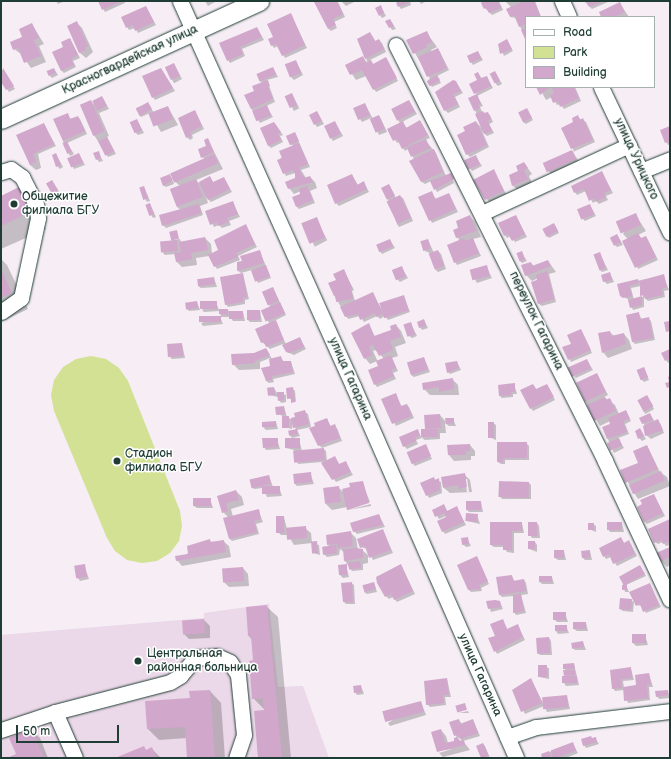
<!DOCTYPE html>
<html>
<head>
<meta charset="utf-8">
<style>
  body { margin:0 }
  #map { position:relative; width:671px; height:759px; overflow:hidden; background:#f6edf5; font-family:"Balsamiq Sans",sans-serif }
  div>[style] { position:absolute }
  .built>* { inset:0; background:#ebd8e9 }
  .green>* { inset:0; background:#d3e194 }
  .shadow>* { inset:0; background:#0003; transform-origin:0 0 }
  .building>* { inset:0; background:#d2a7cc; transform-origin:0 0 }
  .roads { filter:drop-shadow(0 0 1px #1f3d34) drop-shadow(0 0 1px #1f3d34) }
  .minor>* { height:15px; margin:-7.5px; padding:0 7.5px; transform-origin:7.5px; border-radius:7.5px; background:#fff }
  .major>* { height:19px; margin:-9.5px; padding:0 9.5px; transform-origin:9.5px; border-radius:9.5px; background:#fff }
  .dots>* { width:11px; height:11px; translate:-50% -50%; box-sizing:border-box; border:2px solid #fff; border-radius:50% }
  span { translate:-50% -50%; white-space:nowrap; text-align:center; line-height:1.15; -webkit-text-stroke:3px #fff; paint-order:stroke }
  .street-label { font-size:12px; color:#1f3d34 }
  .poi-label { font-size:12px; color:#1f3d34 }
  .left { translate:0 -50%; text-align:left }
  .frame { position:absolute; inset:0; border:2px solid #1f3d34; pointer-events:none }
  .legend { position:absolute; left:525px; top:16px; width:130px; height:72px; box-sizing:border-box; background:#fff; border:1px solid #a5b1ae; margin:0; padding:5px 7px; list-style:none; font-size:12px; color:#1f3d34 }
  .legend li { display:flex; align-items:center; gap:8px; height:20px }
  .legend b { width:20px; border:1px solid #a5b1ae }
  .scale { position:absolute; left:16px; top:725px; width:103px; height:18px; box-sizing:border-box; border:2px solid #1f3d34; border-top:0; padding-left:5px; font-size:12px; line-height:14px; white-space:nowrap; color:#1f3d34; -webkit-text-stroke:3px #fff; paint-order:stroke }
</style>
</head>
<body>
<div id="map">
  <div class="built">
    <i style="clip-path:polygon(269px 604px,278px 687px,303px 686px,329px 758px,1px 758px,1px 635px,204px 618px,204px 613px)"></i>
  </div>
  <div class="green">
    <i style="clip-path:polygon(91px 356px,106px 359px,119px 368px,128px 381px,180px 511px,182px 526px,179px 541px,170px 553px,157px 561px,142px 563px,127px 560px,115px 551px,107px 538px,54px 411px,51px 395px,54px 380px,63px 367px,76px 359px)"></i>
  </div>
  <div class="shadow">
    <i style="clip-path:polygon(56px 1px,65px 1px,58px 4px)"></i>
    <i style="clip-path:polygon(99px 1px,125px 1px,125px 3px,105px 12px)"></i>
    <i style="clip-path:polygon(205px 1px,214px 1px,215px 2px,208px 6px)"></i>
    <i style="clip-path:polygon(320px 1px,337px 1px,339px 4px,345px 17px,334px 22px,337px 28px,331px 31px,328px 28px)"></i>
    <i style="clip-path:polygon(341px 1px,356px 1px,346px 6px)"></i>
    <i style="clip-path:polygon(402px 1px,410px 1px,411px 5px,401px 9px,397px 3px)"></i>
    <i style="clip-path:polygon(419px 1px,427px 1px,421px 4px)"></i>
    <i style="clip-path:polygon(483px 1px,499px 1px,503px 10px,492px 15px,485px 8px)"></i>
    <i style="clip-path:polygon(505px 1px,535px 1px,541px 17px,526px 17px,526px 39px,516px 18px,510px 17px,511px 7px)"></i>
    <i style="clip-path:polygon(584px 1px,608px 1px,608px 2px,592px 9px)"></i>
    <i style="clip-path:polygon(620px 4px,629px 17px,603px 17px)"></i>
    <i style="clip-path:polygon(146px 7px,156px 25px,138px 33px,135px 28px,129px 30px,122px 18px)"></i>
    <i style="clip-path:polygon(381px 7px,386px 16px,382px 18px,380px 15px)"></i>
    <i style="clip-path:polygon(291px 15px,307px 48px,285px 58px,278px 46px,274px 48px,272px 45px,274px 37px)"></i>
    <i style="clip-path:polygon(390px 20px,396px 29px,392px 30px,387px 21px)"></i>
    <i style="clip-path:polygon(76px 22px,82px 28px,93px 52px,86px 58px,80px 53px,68px 26px)"></i>
    <i style="clip-path:polygon(32px 24px,44px 44px,39px 46px,46px 62px,31px 68px,21px 54px,14px 49px)"></i>
    <i style="clip-path:polygon(257px 28px,264px 40px,242px 49px,245px 56px,230px 63px,228px 60px)"></i>
    <i style="clip-path:polygon(426px 32px,437px 47px,431px 50px,432px 52px,438px 49px,440px 52px,449px 70px,437px 76px,441px 83px,432px 87px,428px 80px,430px 79px,408px 41px)"></i>
    <i style="clip-path:polygon(370px 33px,376px 42px,379px 40px,382px 43px,386px 52px,370px 60px,374px 65px,386px 59px,398px 81px,376px 92px,366px 76px,356px 80px,346px 65px,362px 57px,368px 63px,358px 39px)"></i>
    <i style="clip-path:polygon(70px 39px,80px 58px,73px 61px,76px 67px,64px 73px,61px 70px,64px 47px)"></i>
    <i style="clip-path:polygon(507px 41px,513px 51px,504px 56px,499px 45px)"></i>
    <i style="clip-path:polygon(478px 52px,483px 60px,473px 65px,471px 62px)"></i>
    <i style="clip-path:polygon(296px 61px,303px 75px,294px 80px,291px 77px)"></i>
    <i style="left:174px;top:64px;width:17px;height:9px;rotate:62deg"></i>
    <i style="clip-path:polygon(273px 68px,278px 77px,267px 80px,275px 102px,266px 106px,273px 117px,260px 123px,251px 108px,256px 91px,262px 83px,259px 80px)"></i>
    <i style="clip-path:polygon(2px 69px,15px 89px,9px 92px,1px 80px)"></i>
    <i style="clip-path:polygon(54px 69px,58px 75px,52px 78px,49px 75px)"></i>
    <i style="clip-path:polygon(161px 69px,175px 91px,155px 100px,153px 97px)"></i>
    <i style="clip-path:polygon(495px 72px,502px 84px,498px 86px,496px 84px)"></i>
    <i style="clip-path:polygon(478px 73px,482px 79px,487px 77px,493px 88px,477px 96px,483px 106px,480px 107px,482px 112px,490px 115px,493px 122px,489px 124px,494px 133px,487px 136px,482px 131px,489px 147px,470px 157px,467px 154px,466px 131px,476px 122px,482px 128px,475px 110px)"></i>
    <i style="clip-path:polygon(456px 82px,463px 93px,455px 97px,460px 107px,448px 113px,445px 110px)"></i>
    <i style="clip-path:polygon(539px 87px,575px 87px,581px 101px,564px 109px,560px 104px,557px 105px,552px 97px,546px 100px)"></i>
    <i style="left:292px;top:94px;width:16px;height:6px;rotate:63deg"></i>
    <i style="clip-path:polygon(102px 97px,109px 109px,99px 113px,109px 136px,107px 137px,116px 154px,108px 157px,94px 135px,91px 102px,96px 106px)"></i>
    <i style="clip-path:polygon(409px 101px,417px 114px,402px 122px,407px 128px,420px 122px,422px 124px,430px 138px,425px 140px,436px 153px,446px 176px,451px 175px,454px 183px,437px 192px,431px 181px,425px 184px,422px 182px,410px 161px,414px 159px,408px 149px,405px 151px,399px 142px,397px 143px,388px 129px,400px 123px,398px 120px)"></i>
    <i style="clip-path:polygon(148px 103px,154px 113px,168px 107px,178px 125px,161px 132px,150px 113px,141px 117px,139px 115px,136px 108px)"></i>
    <i style="clip-path:polygon(365px 104px,373px 119px,379px 116px,381px 119px,387px 132px,379px 135px,371px 118px,362px 122px,360px 119px)"></i>
    <i style="clip-path:polygon(527px 110px,533px 120px,526px 124px,523px 122px)"></i>
    <i style="clip-path:polygon(195px 111px,204px 129px,192px 135px,193px 138px,190px 140px,187px 137px)"></i>
    <i style="clip-path:polygon(317px 112px,324px 124px,317px 127px,315px 124px)"></i>
    <i style="clip-path:polygon(67px 114px,71px 119px,78px 117px,80px 119px,87px 134px,67px 143px,74px 154px,70px 156px,63px 141px)"></i>
    <i style="clip-path:polygon(577px 117px,586px 122px,595px 142px,573px 152px,581px 165px,553px 177px,544px 164px,574px 151px,563px 128px,575px 123px)"></i>
    <i style="clip-path:polygon(137px 120px,144px 133px,138px 135px,136px 133px)"></i>
    <i style="clip-path:polygon(335px 122px,343px 136px,333px 141px,331px 138px)"></i>
    <i style="clip-path:polygon(44px 124px,56px 146px,38px 154px,41px 168px,36px 170px,30px 165px,18px 136px)"></i>
    <i style="clip-path:polygon(276px 126px,283px 135px,280px 136px,283px 142px,271px 148px,268px 145px)"></i>
    <i style="clip-path:polygon(670px 127px,670px 144px,668px 145px,666px 142px)"></i>
    <i style="clip-path:polygon(295px 133px,310px 167px,301px 170px,306px 178px,310px 177px,315px 182px,317px 188px,310px 191px,315px 203px,299px 209px,297px 207px,301px 191px,294px 194px,289px 188px,296px 179px,295px 173px,286px 176px,278px 161px,293px 146px,291px 144px)"></i>
    <i style="clip-path:polygon(208px 140px,223px 169px,196px 180px,199px 183px,210px 178px,214px 183px,224px 178px,232px 192px,211px 202px,206px 197px,208px 203px,200px 206px,203px 215px,166px 228px,163px 225px,181px 210px,177px 207px,180px 186px,172px 179px,174px 184px,166px 187px,163px 185px,169px 175px,175px 181px,205px 159px,202px 157px)"></i>
    <i style="clip-path:polygon(98px 152px,103px 161px,99px 162px,94px 154px)"></i>
    <i style="clip-path:polygon(56px 154px,63px 167px,60px 169px,57px 166px)"></i>
    <i style="clip-path:polygon(79px 154px,85px 165px,74px 169px,68px 159px)"></i>
    <i style="clip-path:polygon(476px 157px,482px 166px,472px 171px,470px 168px)"></i>
    <i style="clip-path:polygon(524px 163px,532px 174px,529px 176px,533px 185px,519px 191px,513px 186px,510px 175px,519px 171px)"></i>
    <i style="clip-path:polygon(494px 171px,506px 194px,489px 202px,474px 180px)"></i>
    <i style="clip-path:polygon(602px 173px,613px 193px,606px 196px,608px 200px,599px 204px,596px 201px,593px 203px,586px 191px,577px 195px,575px 192px)"></i>
    <i style="clip-path:polygon(352px 175px,358px 185px,364px 183px,369px 192px,339px 206px,336px 203px)"></i>
    <i style="clip-path:polygon(52px 181px,60px 193px,55px 196px,53px 193px)"></i>
    <i style="clip-path:polygon(389px 185px,396px 198px,400px 196px,403px 198px,413px 221px,399px 227px,397px 224px,388px 199px)"></i>
    <i style="clip-path:polygon(144px 187px,150px 201px,147px 202px,140px 189px)"></i>
    <i style="clip-path:polygon(19px 189px,35px 205px,46px 229px,1px 249px,1px 197px)"></i>
    <i style="clip-path:polygon(431px 192px,436px 199px,449px 194px,458px 212px,432px 223px,419px 197px)"></i>
    <i style="clip-path:polygon(232px 202px,240px 217px,229px 221px,231px 225px,222px 228px,219px 225px,214px 227px,206px 212px)"></i>
    <i style="clip-path:polygon(150px 204px,156px 217px,153px 218px,146px 205px)"></i>
    <i style="clip-path:polygon(590px 205px,596px 216px,585px 221px,582px 218px)"></i>
    <i style="clip-path:polygon(635px 214px,646px 231px,638px 235px,642px 239px,646px 237px,648px 240px,658px 260px,638px 269px,628px 239px,623px 234px)"></i>
    <i style="clip-path:polygon(470px 216px,475px 222px,481px 237px,473px 239px,481px 256px,457px 265px,455px 262px,460px 241px,457px 237px,460px 228px)"></i>
    <i style="clip-path:polygon(516px 216px,527px 237px,515px 242px,511px 236px,507px 238px,505px 235px)"></i>
    <i style="left:316px;top:219px;width:24px;height:14px;rotate:62deg"></i>
    <i style="clip-path:polygon(554px 224px,559px 233px,549px 238px,547px 235px)"></i>
    <i style="clip-path:polygon(246px 226px,257px 247px,238px 256px,240px 260px,217px 269px,209px 256px,196px 258px,197px 265px,182px 267px,177px 262px,175px 254px,165px 255px,163px 253px,172px 240px,180px 239px,181px 242px,205px 238px,211px 244px,212px 254px,220px 250px)"></i>
    <i style="clip-path:polygon(617px 235px,623px 245px,617px 247px,615px 245px)"></i>
    <i style="clip-path:polygon(390px 240px,395px 248px,382px 254px,380px 251px)"></i>
    <i style="clip-path:polygon(428px 240px,434px 253px,438px 251px,441px 254px,446px 269px,438px 272px,435px 269px,430px 253px,425px 251px,422px 243px)"></i>
    <i style="clip-path:polygon(260px 252px,271px 278px,258px 283px,252px 270px,241px 273px,238px 271px,243px 261px)"></i>
    <i style="clip-path:polygon(521px 252px,527px 261px,522px 263px,520px 261px)"></i>
    <i style="clip-path:polygon(599px 253px,608px 270px,602px 272px,600px 270px)"></i>
    <i style="clip-path:polygon(1px 259px,7px 265px,28px 309px,1px 322px)"></i>
    <i style="clip-path:polygon(548px 261px,556px 272px,549px 274px,556px 302px,542px 306px,539px 304px,538px 278px,532px 281px,526px 275px,531px 263px,534px 266px)"></i>
    <i style="clip-path:polygon(486px 266px,492px 278px,477px 283px,471px 272px)"></i>
    <i style="clip-path:polygon(401px 267px,408px 278px,400px 282px,397px 279px)"></i>
    <i style="clip-path:polygon(344px 271px,354px 290px,352px 291px,355px 301px,373px 294px,381px 308px,403px 296px,410px 312px,388px 320px,385px 316px,380px 319px,377px 316px,364px 322px,360px 316px,348px 319px,334px 295px,337px 281px)"></i>
    <i style="clip-path:polygon(610px 273px,614px 282px,607px 284px,604px 281px)"></i>
    <i style="clip-path:polygon(243px 274px,249px 299px,245px 300px,245px 304px,228px 307px,226px 304px)"></i>
    <i style="clip-path:polygon(evenodd,663px 275px,669px 290px,664px 291px,665px 297px,648px 301px,644px 297px,644px 307px,633px 310px,629px 300px,621px 295px,619px 285px,663px 275px,641px 286px,643px 297px,634px 300px,631px 288px,641px 286px)"></i>
    <i style="clip-path:polygon(214px 278px,217px 287px,201px 288px,198px 286px)"></i>
    <i style="clip-path:polygon(273px 288px,286px 315px,274px 321px,286px 344px,300px 338px,306px 349px,294px 355px,287px 352px,283px 344px,270px 349px,262px 342px,270px 324px,267px 320px)"></i>
    <i style="clip-path:polygon(197px 302px,200px 310px,189px 311px,187px 309px)"></i>
    <i style="clip-path:polygon(216px 302px,219px 310px,243px 312px,245px 321px,233px 321px,230px 317px,221px 317px,220px 311px,204px 312px,202px 310px)"></i>
    <i style="clip-path:polygon(260px 311px,262px 322px,250px 322px,248px 320px)"></i>
    <i style="clip-path:polygon(639px 314px,642px 320px,648px 318px,651px 321px,655px 340px,635px 344px,632px 341px)"></i>
    <i style="clip-path:polygon(220px 317px,223px 324px,203px 326px,201px 323px)"></i>
    <i style="clip-path:polygon(424px 320px,428px 328px,422px 330px,420px 327px)"></i>
    <i style="clip-path:polygon(evenodd,369px 324px,375px 337px,392px 330px,396px 325px,401px 331px,406px 343px,395px 347px,398px 356px,392px 358px,398px 371px,393px 373px,396px 379px,377px 387px,375px 384px,379px 366px,377px 361px,370px 364px,365px 358px,369px 324px,377px 350px,384px 359px,378px 362px,373px 351px,377px 350px)"></i>
    <i style="clip-path:polygon(411px 324px,417px 336px,412px 338px,409px 336px)"></i>
    <i style="clip-path:polygon(581px 330px,592px 353px,571px 362px,564px 348px,572px 344px)"></i>
    <i style="clip-path:polygon(610px 332px,614px 336px,624px 334px,629px 340px,632px 349px,608px 358px,603px 352px)"></i>
    <i style="clip-path:polygon(182px 344px,185px 358px,172px 359px,169px 356px)"></i>
    <i style="clip-path:polygon(266px 349px,272px 359px,281px 357px,284px 362px,291px 362px,295px 374px,273px 379px,274px 382px,269px 383px,266px 381px,272px 367px,270px 358px,260px 362px,260px 369px,239px 370px,233px 364px)"></i>
    <i style="clip-path:polygon(670px 350px,670px 362px,668px 363px,666px 360px)"></i>
    <i style="clip-path:polygon(424px 358px,430px 372px,414px 377px,411px 375px)"></i>
    <i style="clip-path:polygon(587px 360px,593px 370px,576px 378px,574px 376px)"></i>
    <i style="clip-path:polygon(457px 362px,461px 370px,450px 374px,448px 372px)"></i>
    <i style="clip-path:polygon(644px 368px,649px 380px,644px 382px,641px 379px)"></i>
    <i style="clip-path:polygon(597px 374px,608px 395px,604px 397px,615px 405px,619px 414px,626px 411px,631px 421px,625px 424px,629px 434px,618px 438px,624px 448px,614px 453px,603px 428px,611px 424px,610px 421px,600px 426px,586px 402px)"></i>
    <i style="clip-path:polygon(452px 379px,458px 385px,459px 395px,430px 395px,424px 389px)"></i>
    <i style="clip-path:polygon(514px 384px,517px 394px,513px 394px,513px 397px,502px 398px,500px 396px)"></i>
    <i style="clip-path:polygon(533px 385px,537px 390px,547px 385px,555px 400px,533px 411px,531px 408px)"></i>
    <i style="clip-path:polygon(274px 388px,277px 393px,286px 395px,286px 402px,281px 403px,278px 397px,269px 395px)"></i>
    <i style="clip-path:polygon(293px 389px,295px 391px,296px 402px,288px 398px)"></i>
    <i style="clip-path:polygon(395px 394px,402px 407px,407px 405px,409px 407px,414px 418px,396px 426px,382px 399px)"></i>
    <i style="left:647px;top:396px;width:15px;height:10px;rotate:62deg"></i>
    <i style="clip-path:polygon(284px 407px,287px 417px,291px 419px,305px 412px,308px 414px,311px 427px,297px 430px,300px 436px,292px 438px,290px 435px,296px 430px,293px 421px,292px 429px,284px 427px,283px 416px,277px 414px)"></i>
    <i style="clip-path:polygon(650px 414px,655px 422px,660px 423px,664px 433px,651px 439px,646px 435px,645px 426px,640px 418px)"></i>
    <i style="clip-path:polygon(440px 415px,446px 422px,453px 419px,456px 426px,449px 426px,445px 423px,446px 433px,440px 433px,440px 439px,425px 440px,422px 438px,428px 431px,426px 428px)"></i>
    <i style="clip-path:polygon(327px 419px,331px 427px,337px 428px,342px 441px,322px 448px,326px 451px,327px 461px,335px 458px,340px 465px,345px 462px,353px 475px,336px 482px,322px 462px,298px 464px,294px 450px,286px 448px,299px 439px,302px 451px,323px 449px,319px 445px,316px 427px)"></i>
    <i style="clip-path:polygon(276px 422px,278px 429px,266px 430px,263px 427px,263px 423px)"></i>
    <i style="clip-path:polygon(493px 423px,496px 425px,496px 440px,489px 437px)"></i>
    <i style="clip-path:polygon(640px 429px,646px 439px,642px 441px,639px 438px)"></i>
    <i style="clip-path:polygon(417px 431px,422px 438px,416px 440px,418px 444px,407px 449px,404px 446px)"></i>
    <i style="clip-path:polygon(277px 439px,280px 449px,266px 450px,264px 447px)"></i>
    <i style="clip-path:polygon(498px 443px,526px 443px,529px 446px,529px 460px,505px 460px,505px 464px,501px 464px,498px 462px)"></i>
    <i style="clip-path:polygon(470px 445px,475px 451px,475px 456px,471px 456px,471px 460px,454px 461px,449px 455px)"></i>
    <i style="clip-path:polygon(425px 446px,432px 459px,415px 466px,413px 464px)"></i>
    <i style="clip-path:polygon(647px 446px,660px 472px,667px 477px,670px 486px,638px 499px,621px 471px,639px 463px)"></i>
    <i style="clip-path:polygon(310px 473px,314px 484px,297px 486px,294px 483px)"></i>
    <i style="clip-path:polygon(evenodd,464px 474px,470px 480px,472px 492px,450px 493px,444px 488px,464px 474px,465px 479px,467px 479px,469px 492px,467px 492px,465px 479px)"></i>
    <i style="clip-path:polygon(269px 476px,273px 487px,279px 487px,282px 496px,267px 497px,263px 488px,254px 489px,251px 486px)"></i>
    <i style="clip-path:polygon(434px 479px,441px 482px,442px 493px,429px 498px,421px 484px)"></i>
    <i style="clip-path:polygon(362px 482px,370px 502px,348px 510px,347px 507px,332px 510px,326px 504px,338px 487px,344px 493px)"></i>
    <i style="clip-path:polygon(529px 483px,531px 485px,531px 499px,502px 499px,500px 496px)"></i>
    <i style="clip-path:polygon(236px 491px,242px 497px,244px 505px,231px 509px,233px 517px,258px 510px,263px 522px,256px 524px,259px 534px,232px 541px,230px 539px,229px 518px,223px 512px,219px 496px)"></i>
    <i style="clip-path:polygon(654px 495px,665px 516px,647px 524px,644px 521px)"></i>
    <i style="clip-path:polygon(210px 499px,213px 508px,197px 508px,194px 506px)"></i>
    <i style="clip-path:polygon(481px 502px,483px 512px,469px 512px,467px 510px)"></i>
    <i style="clip-path:polygon(371px 504px,371px 506px,348px 510px)"></i>
    <i style="clip-path:polygon(444px 506px,448px 512px,457px 508px,466px 525px,445px 534px,443px 531px,446px 516px,439px 519px,433px 510px)"></i>
    <i style="clip-path:polygon(379px 515px,385px 527px,357px 534px,354px 531px)"></i>
    <i style="clip-path:polygon(477px 515px,480px 524px,467px 521px)"></i>
    <i style="clip-path:polygon(284px 517px,287px 529px,305px 528px,311px 533px,312px 543px,319px 545px,320px 555px,313px 553px,312px 543px,294px 545px,288px 535px,281px 535px,279px 533px)"></i>
    <i style="clip-path:polygon(670px 520px,670px 545px,666px 546px,663px 542px,658px 544px,655px 542px)"></i>
    <i style="clip-path:polygon(522px 523px,524px 533px,514px 533px,514px 553px,507px 552px,504px 547px,494px 547px,491px 545px)"></i>
    <i style="clip-path:polygon(537px 523px,539px 526px,540px 538px,532px 538px,530px 535px)"></i>
    <i style="clip-path:polygon(622px 523px,624px 532px,610px 532px,608px 529px)"></i>
    <i style="clip-path:polygon(593px 524px,596px 526px,596px 532px,589px 529px)"></i>
    <i style="clip-path:polygon(383px 530px,393px 553px,373px 560px,367px 549px,361px 547px)"></i>
    <i style="clip-path:polygon(350px 532px,356px 538px,358px 550px,362px 550px,368px 555px,368px 563px,363px 564px,363px 570px,352px 571px,345px 561px,345px 553px,340px 549px,339px 555px,327px 557px,324px 554px,330px 547px,328px 545px)"></i>
    <i style="clip-path:polygon(467px 538px,471px 546px,466px 547px,463px 544px)"></i>
    <i style="clip-path:polygon(621px 539px,624px 543px,628px 542px,631px 544px,637px 556px,617px 566px,611px 557px,606px 559px,604px 556px)"></i>
    <i style="clip-path:polygon(210px 540px,212px 543px,223px 541px,229px 546px,231px 557px,182px 566px,177px 560px)"></i>
    <i style="clip-path:polygon(535px 542px,537px 545px,537px 552px,529px 549px)"></i>
    <i style="clip-path:polygon(670px 548px,670px 565px,667px 567px,661px 561px)"></i>
    <i style="clip-path:polygon(564px 551px,566px 560px,558px 560px,555px 558px)"></i>
    <i style="clip-path:polygon(590px 551px,592px 560px,585px 560px,583px 558px)"></i>
    <i style="clip-path:polygon(476px 558px,489px 584px,481px 588px,482px 591px,471px 592px,469px 590px)"></i>
    <i style="clip-path:polygon(84px 565px,89px 579px,80px 581px,78px 578px)"></i>
    <i style="clip-path:polygon(346px 565px,349px 577px,343px 578px,340px 575px)"></i>
    <i style="clip-path:polygon(401px 565px,415px 594px,397px 602px,393px 597px,389px 599px,386px 596px)"></i>
    <i style="clip-path:polygon(640px 566px,646px 576px,626px 585px,629px 592px,625px 592px,623px 583px)"></i>
    <i style="clip-path:polygon(243px 568px,248px 574px,249px 586px,229px 587px,223px 581px)"></i>
    <i style="clip-path:polygon(512px 576px,515px 582px,524px 580px,526px 583px,528px 594px,521px 595px,526px 613px,516px 615px,514px 612px,514px 596px,502px 597px,500px 595px)"></i>
    <i style="clip-path:polygon(552px 577px,554px 584px,542px 584px,540px 582px)"></i>
    <i style="clip-path:polygon(351px 583px,354px 585px,355px 604px,346px 604px,344px 602px)"></i>
    <i style="clip-path:polygon(374px 583px,377px 592px,367px 594px,364px 592px)"></i>
    <i style="clip-path:polygon(650px 584px,661px 607px,646px 613px,642px 606px,636px 605px)"></i>
    <i style="clip-path:polygon(631px 600px,634px 602px,633px 612px,623px 611px,620px 609px)"></i>
    <i style="clip-path:polygon(488px 602px,500px 602px,503px 609px,491px 612px)"></i>
    <i style="clip-path:polygon(266px 606px,278px 617px,291px 758px,259px 758px,266px 711px,253px 698px,254px 661px,252px 640px,249px 636px)"></i>
    <i style="clip-path:polygon(565px 613px,568px 622px,557px 622px,554px 619px)"></i>
    <i style="clip-path:polygon(204px 620px,210px 626px,210px 638px,189px 639px,184px 634px)"></i>
    <i style="clip-path:polygon(502px 620px,508px 630px,518px 626px,525px 640px,497px 654px,490px 639px,496px 636px)"></i>
    <i style="clip-path:polygon(586px 623px,588px 631px,577px 631px,574px 629px)"></i>
    <i style="clip-path:polygon(566px 626px,569px 633px,558px 634px,556px 631px)"></i>
    <i style="clip-path:polygon(645px 635px,648px 645px,636px 646px,633px 643px,633px 636px)"></i>
    <i style="clip-path:polygon(549px 638px,551px 641px,552px 655px,540px 655px,538px 653px)"></i>
    <i style="clip-path:polygon(583px 642px,586px 650px,575px 650px,573px 648px)"></i>
    <i style="clip-path:polygon(574px 664px,579px 685px,566px 686px,564px 683px,567px 678px,564px 665px)"></i>
    <i style="clip-path:polygon(539px 666px,549px 668px,549px 679px,539px 677px)"></i>
    <i style="clip-path:polygon(631px 669px,634px 680px,623px 681px,624px 688px,638px 686px,649px 674px,653px 687px,649px 687px,650px 700px,628px 703px,624px 690px,615px 691px,613px 688px,611px 671px)"></i>
    <i style="clip-path:polygon(447px 679px,451px 697px,445px 697px,446px 705px,430px 707px,427px 704px)"></i>
    <i style="clip-path:polygon(531px 679px,544px 705px,567px 696px,570px 709px,547px 712px,544px 706px,525px 714px,513px 690px)"></i>
    <i style="clip-path:polygon(361px 686px,364px 694px,357px 695px,355px 692px)"></i>
    <i style="clip-path:polygon(210px 691px,221px 703px,225px 758px,188px 758px,187px 738px,159px 740px,148px 729px,191px 699px)"></i>
    <i style="clip-path:polygon(668px 691px,670px 698px,659px 699px,657px 696px)"></i>
    <i style="clip-path:polygon(421px 702px,426px 715px,390px 726px,388px 723px)"></i>
    <i style="clip-path:polygon(468px 711px,469px 713px,459px 713px)"></i>
    <i style="clip-path:polygon(evenodd,459px 720px,462px 724px,473px 720px,480px 736px,463px 741px,470px 750px,443px 757px,439px 753px,452px 749px,438px 751px,441px 730px,446px 736px,448px 743px,456px 741px,457px 738px,450px 723px,459px 720px,460px 737px,462px 743px,458px 738px,460px 737px)"></i>
    <i style="clip-path:polygon(31px 730px,40px 738px,48px 758px,10px 758px,17px 755px)"></i>
    <i style="clip-path:polygon(595px 738px,599px 744px,586px 748px,584px 745px)"></i>
    <i style="clip-path:polygon(572px 743px,578px 753px,566px 758px,543px 758px,542px 755px)"></i>
    <i style="clip-path:polygon(483px 744px,485px 746px,490px 758px,482px 758px,477px 746px)"></i>
    <i style="clip-path:polygon(143px 747px,147px 751px,152px 749px,161px 758px,118px 758px)"></i>
  </div>
  <div class="building">
    <i style="clip-path:polygon(98px 1px,122px 1px,102px 10px)"></i>
    <i style="clip-path:polygon(317px 1px,337px 1px,343px 14px,333px 19px,336px 25px,328px 29px,314px 2px)"></i>
    <i style="clip-path:polygon(399px 1px,412px 1px,398px 7px,396px 3px)"></i>
    <i style="clip-path:polygon(483px 1px,498px 1px,501px 8px,489px 13px,486px 8px,484px 9px,481px 3px)"></i>
    <i style="clip-path:polygon(524px 1px,534px 1px,541px 17px,526px 17px,526px 24px,519px 27px,514px 15px,510px 17px,506px 9px)"></i>
    <i style="clip-path:polygon(586px 1px,604px 1px,589px 7px)"></i>
    <i style="clip-path:polygon(620px 2px,625px 12px,614px 17px,601px 17px,599px 12px)"></i>
    <i style="clip-path:polygon(381px 5px,384px 13px,379px 16px,375px 8px)"></i>
    <i style="clip-path:polygon(146px 6px,154px 22px,135px 31px,133px 25px,126px 28px,121px 17px)"></i>
    <i style="clip-path:polygon(291px 13px,305px 45px,282px 56px,276px 44px,271px 46px,268px 39px,273px 37px,267px 24px)"></i>
    <i style="clip-path:polygon(390px 19px,394px 26px,389px 28px,385px 21px)"></i>
    <i style="clip-path:polygon(77px 21px,88px 46px,85px 48px,86px 50px,79px 53px,67px 26px)"></i>
    <i style="clip-path:polygon(32px 23px,39px 38px,34px 40px,41px 56px,24px 63px,18px 48px,13px 50px,10px 42px,22px 37px,19px 29px)"></i>
    <i style="clip-path:polygon(257px 27px,262px 37px,240px 47px,243px 54px,227px 61px,219px 43px)"></i>
    <i style="clip-path:polygon(526px 28px,526px 41px,521px 30px)"></i>
    <i style="clip-path:polygon(427px 31px,432px 42px,426px 45px,427px 47px,413px 54px,406px 40px)"></i>
    <i style="clip-path:polygon(370px 32px,375px 41px,379px 39px,384px 49px,365px 59px,357px 39px)"></i>
    <i style="clip-path:polygon(70px 38px,78px 55px,71px 59px,74px 65px,61px 71px,52px 52px,63px 47px,61px 42px)"></i>
    <i style="clip-path:polygon(507px 39px,512px 49px,500px 54px,498px 44px)"></i>
    <i style="left:438px;top:48px;width:22px;height:22px;rotate:66deg"></i>
    <i style="left:478px;top:51px;width:8px;height:12px;rotate:67deg"></i>
    <i style="clip-path:polygon(363px 56px,366px 63px,371px 60px,373px 64px,386px 57px,397px 78px,373px 90px,362px 70px,350px 75px,345px 65px)"></i>
    <i style="left:296px;top:60px;width:14px;height:12px;rotate:69deg"></i>
    <i style="left:174px;top:63px;width:14px;height:10px;rotate:65deg"></i>
    <i style="left:273px;top:67px;width:8px;height:18px;rotate:67deg"></i>
    <i style="clip-path:polygon(3px 68px,14px 86px,6px 90px,1px 82px)"></i>
    <i style="left:54px;top:68px;width:5px;height:8px;rotate:68deg"></i>
    <i style="clip-path:polygon(161px 68px,173px 88px,152px 98px,142px 76px)"></i>
    <i style="left:495px;top:71px;width:11px;height:6px;rotate:63deg"></i>
    <i style="clip-path:polygon(478px 72px,481px 78px,487px 76px,491px 86px,474px 94px,469px 84px,477px 80px,474px 74px)"></i>
    <i style="left:437px;top:75px;width:6px;height:12px;rotate:59deg"></i>
    <i style="clip-path:polygon(268px 80px,270px 86px,268px 87px,273px 99px,251px 109px,244px 95px,254px 91px,252px 86px)"></i>
    <i style="clip-path:polygon(453px 80px,456px 81px,461px 91px,453px 94px,458px 104px,444px 111px,435px 92px)"></i>
    <i style="clip-path:polygon(536px 87px,549px 87px,549px 88px,540px 95px)"></i>
    <i style="clip-path:polygon(555px 87px,574px 87px,579px 98px,560px 107px,558px 101px,553px 103px,550px 95px,554px 93px,552px 89px)"></i>
    <i style="left:292px;top:93px;width:13px;height:8px;rotate:67deg"></i>
    <i style="clip-path:polygon(477px 94px,481px 104px,478px 105px,480px 108px,474px 111px,468px 98px)"></i>
    <i style="left:102px;top:96px;width:11px;height:11px;rotate:63deg"></i>
    <i style="left:91px;top:100px;width:34px;height:12px;rotate:67deg"></i>
    <i style="left:409px;top:100px;width:13px;height:20px;rotate:63deg"></i>
    <i style="left:148px;top:102px;width:8px;height:14px;rotate:60deg"></i>
    <i style="left:365px;top:103px;width:13px;height:13px;rotate:67deg"></i>
    <i style="left:267px;top:105px;width:11px;height:16px;rotate:68deg"></i>
    <i style="left:168px;top:106px;width:14px;height:21px;rotate:69deg"></i>
    <i style="left:527px;top:108px;width:11px;height:10px;rotate:63deg"></i>
    <i style="clip-path:polygon(195px 110px,202px 126px,190px 132px,191px 136px,186px 138px,178px 118px)"></i>
    <i style="left:317px;top:111px;width:11px;height:9px;rotate:63deg"></i>
    <i style="clip-path:polygon(483px 111px,484px 113px,488px 112px,491px 119px,488px 121px,492px 131px,484px 134px,475px 114px)"></i>
    <i style="clip-path:polygon(68px 113px,70px 119px,78px 116px,85px 131px,63px 141px,53px 119px)"></i>
    <i style="left:379px;top:115px;width:15px;height:10px;rotate:67deg"></i>
    <i style="clip-path:polygon(578px 115px,580px 120px,583px 118px,593px 140px,571px 149px,561px 128px,573px 122px,572px 118px)"></i>
    <i style="left:137px;top:119px;width:12px;height:8px;rotate:66deg"></i>
    <i style="clip-path:polygon(420px 120px,428px 135px,402px 149px,397px 139px,393px 141px,387px 129px,403px 121px,406px 128px)"></i>
    <i style="left:335px;top:121px;width:14px;height:12px;rotate:65deg"></i>
    <i style="clip-path:polygon(476px 121px,487px 145px,466px 155px,457px 135px,465px 131px,463px 127px)"></i>
    <i style="clip-path:polygon(274px 122px,281px 132px,278px 134px,281px 140px,268px 146px,260px 128px)"></i>
    <i style="clip-path:polygon(44px 123px,54px 144px,33px 154px,36px 162px,30px 165px,16px 135px)"></i>
    <i style="clip-path:polygon(670px 126px,670px 141px,665px 143px,660px 130px)"></i>
    <i style="left:295px;top:132px;width:10px;height:10px;rotate:66deg"></i>
    <i style="left:107px;top:137px;width:16px;height:10px;rotate:63deg"></i>
    <i style="clip-path:polygon(208px 138px,214px 152px,201px 158px,198px 149px,206px 146px,204px 140px)"></i>
    <i style="left:426px;top:139px;width:10px;height:21px;rotate:66deg"></i>
    <i style="left:67px;top:141px;width:12px;height:5px;rotate:66deg"></i>
    <i style="clip-path:polygon(299px 143px,308px 164px,299px 168px,304px 178px,310px 176px,313px 182px,288px 189px,285px 182px,295px 178px,295px 174px,293px 170px,283px 174px,277px 160px,282px 158px,279px 151px)"></i>
    <i style="clip-path:polygon(434px 149px,443px 172px,421px 182px,409px 161px)"></i>
    <i style="left:572px;top:150px;width:10px;height:32px;rotate:66deg"></i>
    <i style="clip-path:polygon(99px 151px,101px 158px,96px 160px,93px 153px)"></i>
    <i style="clip-path:polygon(56px 153px,61px 165px,56px 167px,52px 155px)"></i>
    <i style="left:79px;top:153px;width:10px;height:13px;rotate:66deg"></i>
    <i style="left:214px;top:154px;width:10px;height:48px;rotate:66deg"></i>
    <i style="left:476px;top:155px;width:10px;height:13px;rotate:66deg"></i>
    <i style="clip-path:polygon(524px 162px,528px 168px,524px 170px,528px 179px,512px 186px,509px 175px,518px 171px,516px 166px)"></i>
    <i style="clip-path:polygon(494px 169px,504px 191px,485px 200px,473px 180px)"></i>
    <i style="clip-path:polygon(602px 171px,611px 190px,604px 193px,606px 197px,596px 202px,594px 198px,589px 201px,584px 189px,574px 193px,571px 186px)"></i>
    <i style="clip-path:polygon(451px 173px,454px 179px,434px 190px,430px 181px)"></i>
    <i style="clip-path:polygon(170px 174px,172px 181px,163px 186px,160px 178px)"></i>
    <i style="clip-path:polygon(352px 174px,357px 185px,364px 181px,367px 189px,335px 204px,327px 185px)"></i>
    <i style="clip-path:polygon(210px 176px,213px 182px,224px 177px,230px 189px,208px 200px,199px 182px)"></i>
    <i style="left:196px;top:179px;width:19px;height:28px;rotate:69deg"></i>
    <i style="left:52px;top:180px;width:12px;height:7px;rotate:59deg"></i>
    <i style="left:389px;top:184px;width:13px;height:9px;rotate:63deg"></i>
    <i style="left:144px;top:186px;width:13px;height:5px;rotate:72deg"></i>
    <i style="clip-path:polygon(307px 186px,313px 200px,296px 207px,292px 197px,300px 194px,299px 189px)"></i>
    <i style="clip-path:polygon(19px 187px,30px 212px,1px 226px,1px 196px)"></i>
    <i style="clip-path:polygon(432px 191px,435px 199px,449px 193px,456px 209px,429px 221px,418px 197px)"></i>
    <i style="left:400px;top:195px;width:25px;height:15px;rotate:64deg"></i>
    <i style="clip-path:polygon(233px 201px,238px 214px,227px 218px,229px 222px,218px 226px,217px 222px,210px 225px,205px 211px)"></i>
    <i style="left:150px;top:203px;width:12px;height:5px;rotate:70deg"></i>
    <i style="clip-path:polygon(199px 204px,201px 213px,162px 226px,159px 215px)"></i>
    <i style="left:590px;top:204px;width:11px;height:14px;rotate:68deg"></i>
    <i style="left:636px;top:213px;width:13px;height:22px;rotate:67deg"></i>
    <i style="clip-path:polygon(470px 215px,476px 231px,456px 238px,453px 230px,458px 228px,456px 221px)"></i>
    <i style="clip-path:polygon(516px 215px,525px 234px,512px 241px,508px 234px,504px 236px,498px 223px)"></i>
    <i style="left:317px;top:217px;width:22px;height:17px;rotate:68deg"></i>
    <i style="left:554px;top:223px;width:9px;height:13px;rotate:63deg"></i>
    <i style="clip-path:polygon(246px 224px,255px 244px,236px 253px,238px 257px,214px 267px,208px 255px,218px 250px,214px 240px)"></i>
    <i style="left:177px;top:230px;width:9px;height:8px;rotate:77deg"></i>
    <i style="clip-path:polygon(638px 233px,641px 238px,646px 236px,656px 257px,635px 268px,622px 241px)"></i>
    <i style="left:617px;top:234px;width:9px;height:8px;rotate:63deg"></i>
    <i style="clip-path:polygon(205px 237px,208px 250px,191px 253px,192px 259px,176px 262px,174px 253px,181px 252px,179px 242px)"></i>
    <i style="clip-path:polygon(464px 238px,465px 241px,473px 238px,479px 253px,454px 263px,447px 245px)"></i>
    <i style="left:390px;top:239px;width:8px;height:15px;rotate:67deg"></i>
    <i style="left:428px;top:239px;width:10px;height:8px;rotate:73deg"></i>
    <i style="left:177px;top:240px;width:11px;height:17px;rotate:85deg"></i>
    <i style="clip-path:polygon(260px 250px,264px 263px,237px 271px,237px 262px,242px 261px,240px 256px)"></i>
    <i style="left:438px;top:250px;width:17px;height:10px;rotate:69deg"></i>
    <i style="left:522px;top:251px;width:9px;height:6px;rotate:69deg"></i>
    <i style="left:600px;top:252px;width:17px;height:7px;rotate:69deg"></i>
    <i style="clip-path:polygon(548px 260px,551px 266px,525px 276px,521px 265px,531px 262px,532px 266px)"></i>
    <i style="left:266px;top:265px;width:12px;height:16px;rotate:70deg"></i>
    <i style="left:487px;top:265px;width:11px;height:18px;rotate:75deg"></i>
    <i style="left:402px;top:266px;width:11px;height:11px;rotate:68deg"></i>
    <i style="clip-path:polygon(1px 269px,12px 293px,1px 298px)"></i>
    <i style="clip-path:polygon(344px 269px,352px 288px,334px 296px,328px 283px,336px 280px,333px 274px)"></i>
    <i style="clip-path:polygon(547px 271px,554px 299px,538px 304px,531px 282px,537px 280px,536px 275px)"></i>
    <i style="clip-path:polygon(610px 272px,612px 280px,603px 282px,601px 275px)"></i>
    <i style="clip-path:polygon(243px 273px,247px 297px,243px 298px,243px 302px,225px 305px,220px 277px)"></i>
    <i style="clip-path:polygon(664px 274px,667px 287px,662px 289px,663px 295px,645px 299px,644px 295px,640px 296px,640px 281px)"></i>
    <i style="left:214px;top:277px;width:7px;height:17px;rotate:82deg"></i>
    <i style="clip-path:polygon(638px 279px,639px 283px,629px 286px,632px 296px,623px 298px,620px 296px,617px 284px)"></i>
    <i style="left:273px;top:287px;width:15px;height:12px;rotate:67deg"></i>
    <i style="left:351px;top:289px;width:10px;height:17px;rotate:79deg"></i>
    <i style="clip-path:polygon(373px 292px,383px 314px,376px 317px,375px 313px,360px 320px,358px 314px,345px 317px,340px 307px)"></i>
    <i style="left:404px;top:295px;width:16px;height:26px;rotate:72deg"></i>
    <i style="clip-path:polygon(642px 296px,642px 305px,630px 308px,628px 300px)"></i>
    <i style="left:197px;top:301px;width:7px;height:12px;rotate:82deg"></i>
    <i style="left:217px;top:301px;width:8px;height:17px;rotate:90deg"></i>
    <i style="left:280px;top:302px;width:12px;height:21px;rotate:66deg"></i>
    <i style="clip-path:polygon(219px 309px,228px 309px,228px 315px,219px 314px)"></i>
    <i style="left:247px;top:310px;width:13px;height:10px"></i>
    <i style="left:229px;top:311px;width:14px;height:8px"></i>
    <i style="clip-path:polygon(639px 312px,640px 319px,649px 317px,653px 338px,632px 342px,626px 315px)"></i>
    <i style="left:221px;top:316px;width:6px;height:22px;rotate:90deg"></i>
    <i style="clip-path:polygon(424px 319px,426px 326px,419px 328px,417px 322px)"></i>
    <i style="clip-path:polygon(276px 320px,284px 340px,266px 347px,264px 342px,261px 343px,255px 329px)"></i>
    <i style="clip-path:polygon(670px 321px,670px 331px,666px 332px,664px 322px)"></i>
    <i style="left:411px;top:322px;width:13px;height:8px;rotate:72deg"></i>
    <i style="clip-path:polygon(369px 323px,374px 336px,391px 330px,390px 326px,396px 324px,401px 337px,390px 341px,393px 350px,379px 356px,373px 345px,369px 346px,372px 355px,364px 359px,351px 333px)"></i>
    <i style="clip-path:polygon(581px 329px,591px 350px,568px 360px,562px 347px,571px 344px,567px 335px)"></i>
    <i style="clip-path:polygon(610px 331px,611px 336px,624px 333px,626px 344px,602px 353px,598px 333px)"></i>
    <i style="clip-path:polygon(300px 337px,304px 347px,289px 353px,286px 352px,282px 345px)"></i>
    <i style="left:182px;top:343px;width:13px;height:15px;rotate:86deg"></i>
    <i style="clip-path:polygon(266px 348px,270px 355px,255px 361px,255px 363px,232px 365px,231px 354px,254px 353px)"></i>
    <i style="clip-path:polygon(670px 349px,670px 362px,669px 359px,665px 361px,661px 353px)"></i>
    <i style="clip-path:polygon(391px 355px,396px 368px,391px 370px,394px 376px,374px 385px,368px 370px,378px 366px,376px 361px)"></i>
    <i style="clip-path:polygon(281px 356px,282px 361px,291px 361px,293px 372px,272px 376px,272px 380px,266px 381px,261px 368px,270px 366px,269px 359px)"></i>
    <i style="left:424px;top:357px;width:13px;height:18px;rotate:72deg"></i>
    <i style="left:587px;top:359px;width:10px;height:21px;rotate:66deg"></i>
    <i style="clip-path:polygon(457px 361px,459px 368px,447px 373px,445px 363px)"></i>
    <i style="left:644px;top:367px;width:11px;height:8px;rotate:68deg"></i>
    <i style="left:597px;top:373px;width:21px;height:23px;rotate:65deg"></i>
    <i style="clip-path:polygon(670px 376px,670px 387px,667px 388px,665px 383px,669px 382px,668px 377px)"></i>
    <i style="clip-path:polygon(453px 378px,454px 389px,439px 392px,439px 387px,423px 390px,422px 383px)"></i>
    <i style="clip-path:polygon(515px 383px,515px 392px,511px 392px,511px 395px,499px 396px,498px 385px)"></i>
    <i style="clip-path:polygon(533px 384px,536px 389px,547px 384px,554px 397px,530px 409px,520px 390px)"></i>
    <i style="left:274px;top:387px;width:8px;height:7px;rotate:83deg"></i>
    <i style="clip-path:polygon(293px 387px,295px 402px,291px 403px,291px 398px,287px 399px,286px 388px)"></i>
    <i style="clip-path:polygon(277px 392px,284px 392px,284px 400px,278px 401px)"></i>
    <i style="clip-path:polygon(396px 393px,401px 406px,407px 404px,412px 416px,392px 424px,381px 399px)"></i>
    <i style="left:647px;top:395px;width:13px;height:11px;rotate:61deg"></i>
    <i style="clip-path:polygon(605px 397px,606px 400px,610px 398px,616px 411px,594px 421px,587px 405px)"></i>
    <i style="left:284px;top:406px;width:8px;height:9px;rotate:83deg"></i>
    <i style="clip-path:polygon(305px 410px,309px 424px,293px 428px,291px 418px,295px 417px,294px 413px)"></i>
    <i style="clip-path:polygon(626px 410px,630px 419px,623px 421px,627px 432px,607px 439px,602px 427px,610px 424px,608px 418px)"></i>
    <i style="clip-path:polygon(650px 413px,653px 420px,642px 424px,639px 418px)"></i>
    <i style="left:440px;top:414px;width:14px;height:16px;rotate:86deg"></i>
    <i style="left:282px;top:416px;width:7px;height:12px"></i>
    <i style="clip-path:polygon(327px 418px,330px 426px,335px 424px,340px 438px,318px 446px,309px 428px,315px 426px,314px 423px)"></i>
    <i style="clip-path:polygon(445px 418px,454px 418px,454px 423px,446px 424px)"></i>
    <i style="clip-path:polygon(658px 419px,663px 430px,645px 436px,643px 426px)"></i>
    <i style="clip-path:polygon(276px 421px,276px 427px,262px 427px,262px 422px)"></i>
    <i style="left:488px;top:422px;width:6px;height:16px"></i>
    <i style="clip-path:polygon(640px 428px,644px 436px,638px 439px,635px 431px)"></i>
    <i style="left:297px;top:429px;width:5px;height:9px;rotate:79deg"></i>
    <i style="clip-path:polygon(418px 429px,420px 435px,415px 438px,416px 441px,403px 447px,399px 437px)"></i>
    <i style="left:438px;top:429px;width:8px;height:17px;rotate:90deg"></i>
    <i style="clip-path:polygon(262px 438px,278px 438px,278px 447px,263px 448px)"></i>
    <i style="left:300px;top:438px;width:10px;height:15px;rotate:90deg"></i>
    <i style="left:619px;top:438px;width:8px;height:13px;rotate:67deg"></i>
    <i style="clip-path:polygon(497px 442px,527px 442px,527px 458px,503px 458px,503px 462px,497px 462px)"></i>
    <i style="left:426px;top:444px;width:13px;height:21px;rotate:67deg"></i>
    <i style="clip-path:polygon(470px 444px,470px 451px,466px 451px,466px 455px,448px 455px,447px 445px)"></i>
    <i style="clip-path:polygon(647px 445px,658px 469px,625px 483px,620px 470px,638px 463px,633px 451px)"></i>
    <i style="left:324px;top:448px;width:12px;height:31px;rotate:85deg"></i>
    <i style="clip-path:polygon(335px 456px,339px 464px,346px 461px,351px 472px,332px 480px,321px 463px)"></i>
    <i style="left:661px;top:471px;width:10px;height:35px;rotate:66deg"></i>
    <i style="left:311px;top:472px;width:10px;height:18px;rotate:84deg"></i>
    <i style="clip-path:polygon(465px 473px,467px 487px,458px 489px,458px 485px,443px 488px,441px 477px)"></i>
    <i style="left:269px;top:475px;width:9px;height:20px;rotate:77deg"></i>
    <i style="clip-path:polygon(434px 477px,435px 480px,439px 478px,440px 490px,426px 496px,420px 483px)"></i>
    <i style="clip-path:polygon(363px 481px,369px 503px,347px 510px,342px 489px,350px 487px,349px 483px)"></i>
    <i style="left:499px;top:481px;width:30px;height:16px;rotate:2deg"></i>
    <i style="left:280px;top:486px;width:8px;height:18px;rotate:90deg"></i>
    <i style="left:339px;top:486px;width:16px;height:16px;rotate:83deg"></i>
    <i style="clip-path:polygon(236px 490px,239px 500px,226px 503px,228px 511px,222px 513px,217px 496px)"></i>
    <i style="clip-path:polygon(654px 494px,663px 513px,644px 522px,637px 507px,642px 504px,640px 500px)"></i>
    <i style="left:193px;top:498px;width:18px;height:8px"></i>
    <i style="left:466px;top:501px;width:15px;height:9px"></i>
    <i style="clip-path:polygon(444px 504px,447px 511px,457px 506px,464px 522px,442px 532px,437px 521px,446px 517px,444px 513px,435px 517px,432px 510px)"></i>
    <i style="clip-path:polygon(259px 509px,261px 519px,254px 521px,257px 532px,229px 539px,223px 518px)"></i>
    <i style="left:466px;top:513px;width:12px;height:8px;rotate:5deg"></i>
    <i style="clip-path:polygon(379px 514px,383px 525px,353px 532px,350px 523px)"></i>
    <i style="left:276px;top:516px;width:8px;height:17px"></i>
    <i style="clip-path:polygon(670px 519px,670px 541px,663px 544px,661px 540px,654px 543px,648px 529px)"></i>
    <i style="clip-path:polygon(490px 522px,522px 522px,522px 531px,512px 531px,512px 550px,503px 550px,503px 545px,490px 545px)"></i>
    <i style="left:528px;top:522px;width:9px;height:14px"></i>
    <i style="left:607px;top:522px;width:15px;height:8px"></i>
    <i style="left:588px;top:523px;width:6px;height:7px"></i>
    <i style="left:306px;top:526px;width:12px;height:20px;rotate:85deg"></i>
    <i style="clip-path:polygon(383px 529px,391px 550px,369px 558px,365px 546px,360px 548px,357px 539px)"></i>
    <i style="clip-path:polygon(351px 531px,353px 546px,338px 548px,337px 544px,327px 545px,326px 535px)"></i>
    <i style="left:468px;top:537px;width:7px;height:7px;rotate:82deg"></i>
    <i style="clip-path:polygon(621px 537px,624px 543px,629px 540px,635px 554px,613px 564px,609px 554px,603px 557px,599px 548px)"></i>
    <i style="clip-path:polygon(210px 539px,210px 542px,224px 540px,226px 552px,176px 561px,175px 556px,188px 554px,187px 546px)"></i>
    <i style="left:317px;top:541px;width:12px;height:6px;rotate:85deg"></i>
    <i style="left:528px;top:541px;width:7px;height:8px"></i>
    <i style="left:336px;top:545px;width:8px;height:14px;rotate:83deg"></i>
    <i style="clip-path:polygon(670px 547px,670px 557px,660px 562px,656px 553px)"></i>
    <i style="clip-path:polygon(356px 548px,363px 549px,363px 558px,344px 561px,343px 549px)"></i>
    <i style="left:554px;top:550px;width:10px;height:8px"></i>
    <i style="clip-path:polygon(590px 550px,590px 558px,582px 558px,581px 551px)"></i>
    <i style="clip-path:polygon(477px 556px,488px 581px,479px 585px,481px 589px,468px 590px,457px 565px)"></i>
    <i style="left:360px;top:561px;width:7px;height:12px;rotate:82deg"></i>
    <i style="left:85px;top:564px;width:13px;height:11px;rotate:81deg"></i>
    <i style="clip-path:polygon(347px 564px,347px 575px,339px 575px,338px 565px)"></i>
    <i style="clip-path:polygon(401px 564px,413px 591px,394px 600px,391px 594px,385px 597px,377px 583px,376px 577px)"></i>
    <i style="left:640px;top:565px;width:10px;height:24px;rotate:61deg"></i>
    <i style="left:243px;top:567px;width:14px;height:21px;rotate:86deg"></i>
    <i style="clip-path:polygon(512px 575px,513px 581px,524px 579px,526px 591px,499px 595px,496px 577px)"></i>
    <i style="left:539px;top:576px;width:13px;height:6px"></i>
    <i style="clip-path:polygon(352px 582px,353px 602px,343px 602px,341px 583px)"></i>
    <i style="left:374px;top:582px;width:7px;height:12px;rotate:74deg"></i>
    <i style="clip-path:polygon(650px 583px,659px 605px,643px 612px,640px 604px,636px 606px,629px 592px)"></i>
    <i style="clip-path:polygon(627px 584px,627px 590px,622px 590px,622px 585px)"></i>
    <i style="clip-path:polygon(521px 594px,524px 611px,513px 613px,513px 595px)"></i>
    <i style="left:620px;top:598px;width:12px;height:11px;rotate:5deg"></i>
    <i style="clip-path:polygon(495px 600px,500px 601px,501px 607px,488px 609px,486px 601px)"></i>
    <i style="clip-path:polygon(267px 605px,282px 758px,258px 758px,254px 711px,264px 710px,263px 698px,252px 699px,249px 661px,253px 660px,251px 636px,248px 636px,246px 607px)"></i>
    <i style="left:553px;top:612px;width:13px;height:8px"></i>
    <i style="left:204px;top:619px;width:14px;height:22px;rotate:86deg"></i>
    <i style="clip-path:polygon(503px 619px,507px 629px,518px 624px,523px 637px,494px 652px,488px 638px,495px 636px,490px 624px)"></i>
    <i style="left:573px;top:622px;width:13px;height:7px"></i>
    <i style="left:555px;top:625px;width:12px;height:6px"></i>
    <i style="left:646px;top:634px;width:9px;height:14px;rotate:90deg"></i>
    <i style="left:549px;top:637px;width:16px;height:13px;rotate:86deg"></i>
    <i style="left:583px;top:641px;width:6px;height:12px;rotate:81deg"></i>
    <i style="clip-path:polygon(574px 663px,575px 669px,563px 669px,563px 664px)"></i>
    <i style="left:538px;top:665px;width:9px;height:12px"></i>
    <i style="clip-path:polygon(631px 667px,632px 678px,621px 679px,622px 688px,612px 689px,610px 670px)"></i>
    <i style="clip-path:polygon(563px 670px,575px 670px,575px 675px,564px 676px)"></i>
    <i style="clip-path:polygon(649px 673px,651px 684px,647px 685px,648px 698px,624px 701px,623px 687px,636px 685px,635px 675px)"></i>
    <i style="left:577px;top:676px;width:7px;height:15px;rotate:90deg"></i>
    <i style="clip-path:polygon(447px 678px,449px 695px,443px 695px,444px 703px,426px 705px,424px 681px)"></i>
    <i style="clip-path:polygon(531px 678px,542px 703px,521px 712px,512px 690px)"></i>
    <i style="left:361px;top:685px;width:7px;height:8px;rotate:82deg"></i>
    <i style="clip-path:polygon(210px 690px,215px 758px,187px 758px,185px 727px,147px 729px,145px 701px,190px 698px,189px 691px)"></i>
    <i style="clip-path:polygon(668px 690px,668px 695px,656px 697px,655px 691px)"></i>
    <i style="left:567px;top:695px;width:12px;height:25px;rotate:85deg"></i>
    <i style="left:421px;top:701px;width:11px;height:40px;rotate:75deg"></i>
    <i style="left:465px;top:703px;width:7px;height:10px;rotate:74deg"></i>
    <i style="clip-path:polygon(459px 719px,460px 724px,473px 719px,478px 733px,460px 739px,458px 735px,454px 736px,449px 722px)"></i>
    <i style="clip-path:polygon(31px 729px,44px 758px,7px 758px,16px 754px,9px 738px)"></i>
    <i style="clip-path:polygon(441px 729px,445px 743px,454px 741px,454px 738px,457px 737px,459px 741px,464px 740px,465px 745px,437px 752px,431px 732px)"></i>
    <i style="clip-path:polygon(591px 736px,592px 738px,596px 737px,597px 742px,583px 746px,581px 739px)"></i>
    <i style="left:573px;top:742px;width:9px;height:24px;rotate:69deg"></i>
    <i style="clip-path:polygon(483px 743px,489px 756px,481px 758px,476px 746px)"></i>
    <i style="clip-path:polygon(144px 746px,146px 750px,152px 747px,157px 758px,115px 758px)"></i>
    <i style="clip-path:polygon(549px 751px,552px 758px,542px 758px,541px 754px)"></i>
  </div>
  <div class="roads">
    <div class="minor">
      <i style="left:180px;top:1px;width:422px;rotate:65.8deg"></i>
      <i style="left:353px;top:386px;width:406px;rotate:66.3deg"></i>
      <i style="left:562px;top:1px;width:17px;rotate:66deg"></i>
      <i style="left:396px;top:45px;width:466px;rotate:63.3deg"></i>
      <i style="left:605px;top:461px;width:153px;rotate:64.9deg"></i>
      <i style="left:601px;top:87px;width:161px;rotate:64.6deg"></i>
      <i style="left:641px;top:171px;width:31px;rotate:-22deg"></i>
      <i style="left:1px;top:172px;width:10px;rotate:-17deg"></i>
      <i style="left:11px;top:169px;width:14px;rotate:36deg"></i>
      <i style="left:22px;top:177px;width:31px;rotate:63deg"></i>
      <i style="left:36px;top:205px;width:13px;rotate:81deg"></i>
      <i style="left:38px;top:218px;width:82px;rotate:102deg"></i>
      <i style="left:21px;top:298px;width:24px;rotate:145deg"></i>
      <i style="left:482px;top:213px;width:162px;rotate:-24.8deg"></i>
      <i style="left:55px;top:712px;width:50px;rotate:66.5deg"></i>
      <i style="left:1px;top:730px;width:57px;rotate:-18.4deg"></i>
      <i style="left:55px;top:712px;width:119px;rotate:-14.6deg"></i>
      <i style="left:170px;top:682px;width:12px;rotate:-31deg"></i>
      <i style="left:180px;top:676px;width:23px;rotate:-50deg"></i>
      <i style="left:195px;top:658px;width:22px;rotate:-5deg"></i>
      <i style="left:217px;top:656px;width:14px;rotate:25deg"></i>
      <i style="left:230px;top:662px;width:15px;rotate:58deg"></i>
      <i style="left:238px;top:675px;width:60px;rotate:84.3deg"></i>
      <i style="left:244px;top:735px;width:24px;rotate:109deg"></i>
      <i style="left:507px;top:737px;width:31px;rotate:-19deg"></i>
      <i style="left:536px;top:727px;width:135px;rotate:-6.8deg"></i>
    </div>
    <div class="major">
      <i style="left:1px;top:119px;width:284px;rotate:-24.6deg"></i>
    </div>
  </div>
  <div class="dots">
    <i style="left:14px;top:204px;background:#1f3d34"></i>
    <i style="left:117px;top:461px;background:#1f3d34"></i>
    <i style="left:138px;top:661px;background:#1f3d34"></i>
  </div>
  <div class="street-label">
    <span style="left:130px;top:60px;rotate:-25deg">Красногвардейская улица</span>
    <span style="left:636px;top:159px;rotate:65deg">улица Урицкого</span>
    <span style="left:536px;top:321px;rotate:64deg">переулок Гагарина</span>
    <span style="left:350px;top:379px;rotate:66deg">улица Гагарина</span>
    <span style="left:480px;top:675px;rotate:66deg">улица Гагарина</span>
  </div>
  <div class="poi-label">
    <span class="left" style="left:22px;top:204px">Общежитие<br>филиала БГУ</span>
    <span class="left" style="left:125px;top:461px">Стадион<br>филиала БГУ</span>
    <span class="left" style="left:147px;top:661px">Центральная<br>районная больница</span>
  </div>
  <div class="frame"></div>
  <ul class="legend">
  <li><b style="height:5px;background:#fff"></b>Road</li>
  <li><b style="height:11px;background:#d3e194"></b>Park</li>
  <li><b style="height:11px;background:#d2a7cc"></b>Building</li>
  </ul>
  <div class="scale">50 m</div>
</div>
</body>
</html>
